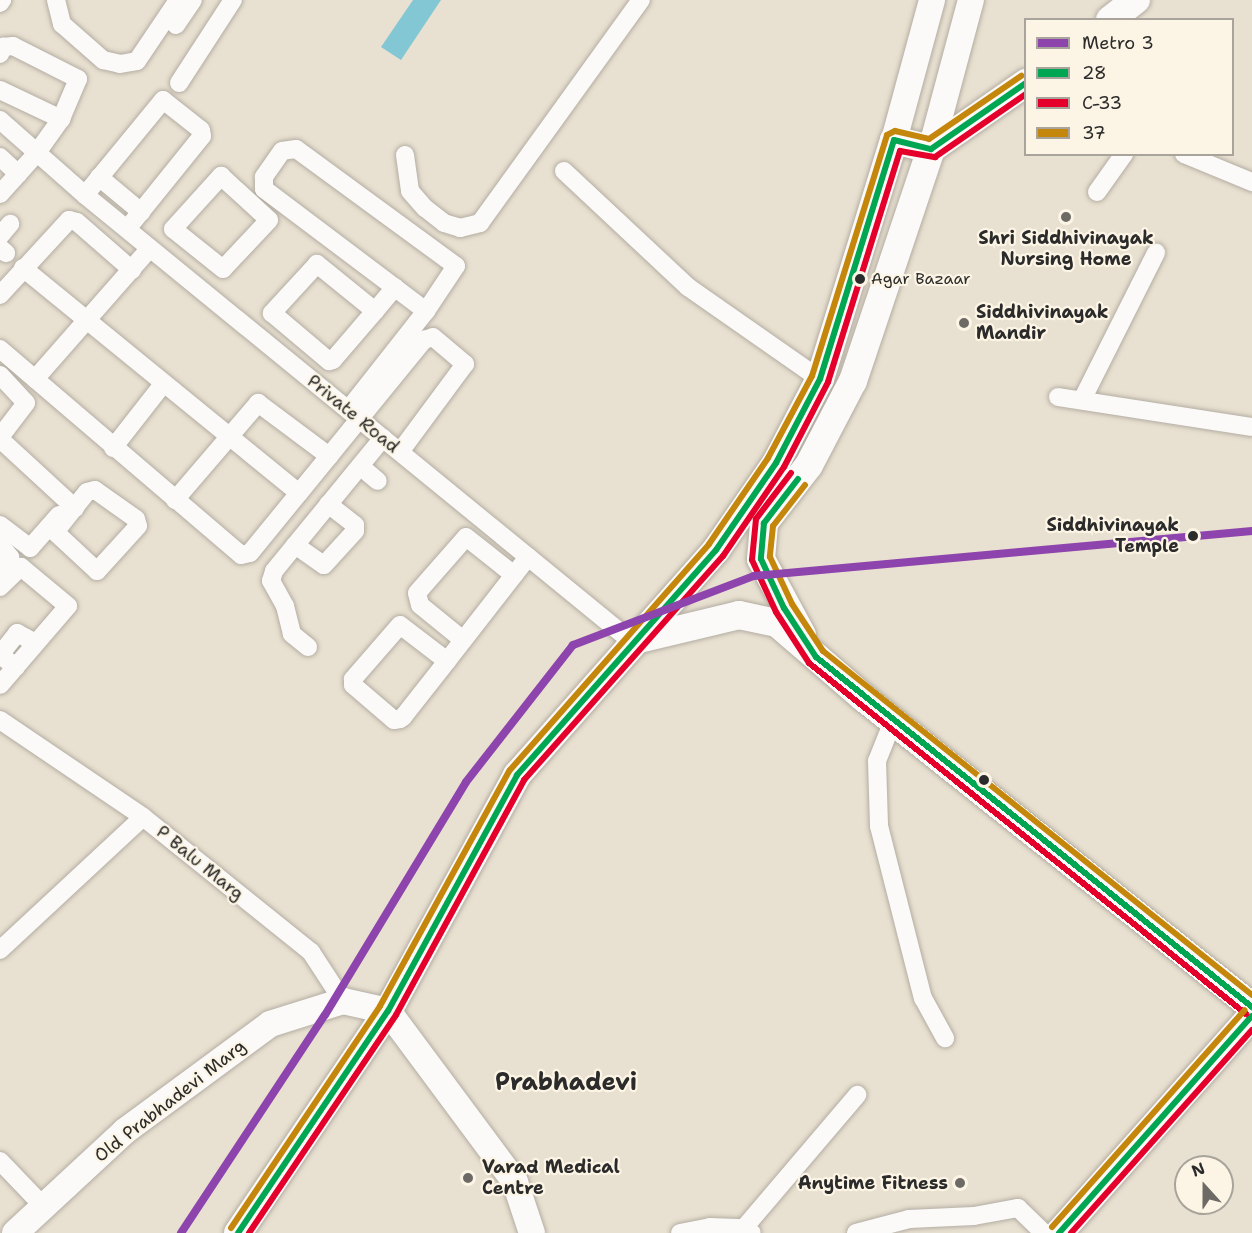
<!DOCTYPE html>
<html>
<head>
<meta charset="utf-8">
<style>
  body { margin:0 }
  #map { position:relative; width:1252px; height:1233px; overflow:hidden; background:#e8e0d0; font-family:"Shantell Sans",sans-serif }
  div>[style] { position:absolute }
  .water>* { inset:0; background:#83c6d4 }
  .roads { filter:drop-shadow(0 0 2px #b3ada3) drop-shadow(0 0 2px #b3ada3) }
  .street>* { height:18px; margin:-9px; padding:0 9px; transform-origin:9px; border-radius:9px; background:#fcfaf8 }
  .secondary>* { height:26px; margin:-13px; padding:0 13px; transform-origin:13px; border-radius:13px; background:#fcfaf8 }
  .primary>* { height:28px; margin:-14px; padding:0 14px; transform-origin:14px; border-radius:14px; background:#fcfaf8 }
  .bus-1>* { height:6px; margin:-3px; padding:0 3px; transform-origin:3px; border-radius:3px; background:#00a651 }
  .bus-2>* { height:6px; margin:-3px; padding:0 3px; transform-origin:3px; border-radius:3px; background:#e4002b }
  .bus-3>* { height:6px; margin:-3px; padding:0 3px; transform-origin:3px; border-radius:3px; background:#c4870b }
  .metro-1>* { height:8px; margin:-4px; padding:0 4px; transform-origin:4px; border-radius:4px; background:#8e44ad }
  .dots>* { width:16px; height:16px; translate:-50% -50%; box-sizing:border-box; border:3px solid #fcf5e5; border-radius:50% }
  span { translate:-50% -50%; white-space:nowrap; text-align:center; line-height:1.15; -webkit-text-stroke:4.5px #fcf5e5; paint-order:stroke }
  .bus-label { font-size:16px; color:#2b2b2b }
  .left { translate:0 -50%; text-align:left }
  .poi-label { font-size:18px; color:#2b2b2b; font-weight:700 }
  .right { translate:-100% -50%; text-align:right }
  .street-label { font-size:18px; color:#2b2b2b }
  .stop-label { font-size:18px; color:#2b2b2b; font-weight:700 }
  .district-label { font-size:24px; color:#2b2b2b; font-weight:700 }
  .legend { position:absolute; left:1024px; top:18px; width:210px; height:138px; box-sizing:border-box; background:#fcf5e5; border:2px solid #a8a49b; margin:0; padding:8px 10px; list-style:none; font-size:18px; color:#2b2b2b }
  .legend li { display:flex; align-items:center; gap:12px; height:30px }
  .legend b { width:30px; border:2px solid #a8a49b }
  .north { position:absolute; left:1174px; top:1155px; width:60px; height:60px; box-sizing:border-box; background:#fcf5e5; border:2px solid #a8a49b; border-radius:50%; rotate:339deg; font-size:16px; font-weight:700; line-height:24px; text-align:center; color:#2b2b2b }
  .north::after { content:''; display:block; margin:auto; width:21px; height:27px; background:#6d6a65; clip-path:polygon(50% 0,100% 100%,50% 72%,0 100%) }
</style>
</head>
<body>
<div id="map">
  <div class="water">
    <i style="clip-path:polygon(413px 0,441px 0,401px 60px,381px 47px)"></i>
  </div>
  <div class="roads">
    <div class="street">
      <i style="left:56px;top:0;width:25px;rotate:76deg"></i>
      <i style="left:62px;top:24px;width:55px;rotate:41.3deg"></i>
      <i style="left:103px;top:60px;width:17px;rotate:13deg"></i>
      <i style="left:120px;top:64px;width:17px;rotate:-10deg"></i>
      <i style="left:137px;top:61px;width:73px;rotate:-56.1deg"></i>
      <i style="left:0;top:3px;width:4px;rotate:-56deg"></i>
      <i style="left:176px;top:25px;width:30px;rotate:-56deg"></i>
      <i style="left:0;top:54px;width:8px;rotate:-67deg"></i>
      <i style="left:3px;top:47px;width:10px;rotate:-6deg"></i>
      <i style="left:13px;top:46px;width:73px;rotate:26.9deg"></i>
      <i style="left:78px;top:79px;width:43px;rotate:113deg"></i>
      <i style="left:61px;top:119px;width:43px;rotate:125.5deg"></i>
      <i style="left:36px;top:154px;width:54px;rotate:132deg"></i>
      <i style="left:179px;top:83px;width:99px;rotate:-57deg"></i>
      <i style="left:0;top:90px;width:68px;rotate:25.4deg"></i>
      <i style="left:0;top:120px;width:113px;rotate:41.4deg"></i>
      <i style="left:85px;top:195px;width:705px;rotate:39.24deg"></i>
      <i style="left:1184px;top:154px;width:74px;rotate:22.4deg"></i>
      <i style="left:405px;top:155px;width:36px;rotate:82deg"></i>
      <i style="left:410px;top:191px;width:23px;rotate:49deg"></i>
      <i style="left:425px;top:208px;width:24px;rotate:38deg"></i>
      <i style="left:444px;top:223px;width:17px;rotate:17deg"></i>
      <i style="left:460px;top:228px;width:21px;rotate:-14deg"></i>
      <i style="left:480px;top:223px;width:275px;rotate:-54.2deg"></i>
      <i style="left:0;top:157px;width:25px;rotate:43deg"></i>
      <i style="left:564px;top:171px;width:170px;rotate:43.1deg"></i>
      <i style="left:688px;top:287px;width:161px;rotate:34.9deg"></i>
      <i style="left:221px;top:176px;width:65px;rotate:42.5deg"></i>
      <i style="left:269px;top:220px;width:67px;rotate:133.2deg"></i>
      <i style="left:223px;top:269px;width:64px;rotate:-141.3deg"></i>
      <i style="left:173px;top:229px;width:72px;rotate:-47.8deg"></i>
      <i style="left:99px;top:177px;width:55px;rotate:39.8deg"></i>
      <i style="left:1097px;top:192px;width:47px;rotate:-54.6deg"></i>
      <i style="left:85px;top:195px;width:123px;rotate:-50.6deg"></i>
      <i style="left:163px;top:100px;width:48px;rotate:38.3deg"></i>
      <i style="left:201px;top:130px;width:6px;rotate:81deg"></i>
      <i style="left:202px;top:136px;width:119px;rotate:128.9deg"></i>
      <i style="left:0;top:236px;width:16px;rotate:-50deg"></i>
      <i style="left:0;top:248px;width:8px;rotate:40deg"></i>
      <i style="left:23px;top:268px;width:356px;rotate:39.2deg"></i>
      <i style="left:299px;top:493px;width:198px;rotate:-50.8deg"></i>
      <i style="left:424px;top:340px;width:9px;rotate:-18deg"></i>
      <i style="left:433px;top:337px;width:42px;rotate:40.2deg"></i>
      <i style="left:465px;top:364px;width:109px;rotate:126.5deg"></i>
      <i style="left:0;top:295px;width:102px;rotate:-47.4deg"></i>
      <i style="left:69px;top:220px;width:8px;rotate:14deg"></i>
      <i style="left:77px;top:222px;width:73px;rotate:41.1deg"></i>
      <i style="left:375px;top:311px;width:75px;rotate:-141deg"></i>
      <i style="left:317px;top:264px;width:67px;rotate:132.6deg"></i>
      <i style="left:272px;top:313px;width:75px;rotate:40.1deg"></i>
      <i style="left:329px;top:361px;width:4px;rotate:-14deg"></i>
      <i style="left:333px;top:360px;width:65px;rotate:-49.4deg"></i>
      <i style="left:375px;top:311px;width:31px;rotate:-50deg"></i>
      <i style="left:0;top:349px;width:317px;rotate:40.5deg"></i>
      <i style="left:241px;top:555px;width:9px;rotate:-13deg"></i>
      <i style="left:250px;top:553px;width:77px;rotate:-50.8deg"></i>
      <i style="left:0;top:375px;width:38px;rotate:47deg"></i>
      <i style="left:26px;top:403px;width:43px;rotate:127.4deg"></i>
      <i style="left:35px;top:379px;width:174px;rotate:-48.7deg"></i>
      <i style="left:1058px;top:397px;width:196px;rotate:8.8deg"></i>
      <i style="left:1082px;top:400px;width:165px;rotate:-63.3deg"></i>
      <i style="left:348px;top:410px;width:126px;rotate:-51.8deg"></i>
      <i style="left:426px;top:311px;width:54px;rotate:-56.3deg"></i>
      <i style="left:456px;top:266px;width:198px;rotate:-143.8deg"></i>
      <i style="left:296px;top:149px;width:14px;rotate:172deg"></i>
      <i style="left:282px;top:151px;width:32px;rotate:125deg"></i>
      <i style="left:264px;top:177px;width:12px;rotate:90deg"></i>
      <i style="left:264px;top:189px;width:203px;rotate:37deg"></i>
      <i style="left:0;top:439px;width:102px;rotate:42.6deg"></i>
      <i style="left:113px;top:448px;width:81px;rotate:-52deg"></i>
      <i style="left:360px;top:466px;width:23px;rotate:40deg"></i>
      <i style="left:95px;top:490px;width:50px;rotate:35.3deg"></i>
      <i style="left:136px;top:519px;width:7px;rotate:74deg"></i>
      <i style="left:138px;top:526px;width:61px;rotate:132.3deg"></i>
      <i style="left:97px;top:571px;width:57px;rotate:-137.1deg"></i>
      <i style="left:55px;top:532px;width:51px;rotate:-51.3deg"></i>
      <i style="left:87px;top:492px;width:8px;rotate:-14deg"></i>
      <i style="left:175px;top:500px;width:128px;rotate:-49.4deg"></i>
      <i style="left:258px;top:403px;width:89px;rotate:36.7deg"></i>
      <i style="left:0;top:525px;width:38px;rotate:37deg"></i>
      <i style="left:30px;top:548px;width:44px;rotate:-48.7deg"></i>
      <i style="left:0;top:545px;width:16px;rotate:50deg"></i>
      <i style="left:10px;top:557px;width:17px;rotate:126deg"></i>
      <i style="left:295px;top:545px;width:35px;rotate:35deg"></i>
      <i style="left:324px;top:565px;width:46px;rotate:-47.6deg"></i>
      <i style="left:355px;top:531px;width:6px;rotate:-90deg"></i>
      <i style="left:355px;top:525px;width:34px;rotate:-142deg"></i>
      <i style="left:0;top:587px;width:29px;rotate:-44deg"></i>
      <i style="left:21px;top:567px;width:61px;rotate:39.7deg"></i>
      <i style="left:68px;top:606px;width:104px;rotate:130.7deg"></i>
      <i style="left:463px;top:640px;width:55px;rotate:-140.9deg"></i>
      <i style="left:420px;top:605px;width:12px;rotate:-104deg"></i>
      <i style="left:417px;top:593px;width:74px;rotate:-48.8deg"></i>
      <i style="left:466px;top:537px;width:61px;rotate:38.4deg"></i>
      <i style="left:308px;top:647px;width:21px;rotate:-141deg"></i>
      <i style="left:292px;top:634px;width:29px;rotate:-104deg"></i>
      <i style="left:285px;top:606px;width:29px;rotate:-119deg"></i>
      <i style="left:271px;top:581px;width:10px;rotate:-73deg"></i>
      <i style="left:274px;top:571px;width:172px;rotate:-50.7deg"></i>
      <i style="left:447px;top:661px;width:59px;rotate:-142.5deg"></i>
      <i style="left:400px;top:625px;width:72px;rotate:131deg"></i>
      <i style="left:353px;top:679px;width:6px;rotate:90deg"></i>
      <i style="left:353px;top:685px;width:54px;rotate:40.5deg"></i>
      <i style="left:394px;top:720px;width:6px;rotate:-9deg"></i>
      <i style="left:400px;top:719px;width:4px;rotate:-34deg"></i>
      <i style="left:403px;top:717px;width:71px;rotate:-51.8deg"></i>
      <i style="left:447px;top:661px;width:109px;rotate:-52.1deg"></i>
      <i style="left:514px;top:575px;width:23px;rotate:-52deg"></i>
      <i style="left:16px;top:667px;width:20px;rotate:-143deg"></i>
      <i style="left:0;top:655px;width:28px;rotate:-52deg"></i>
      <i style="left:17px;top:633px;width:21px;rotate:28deg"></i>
      <i style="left:0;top:720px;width:173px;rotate:34.1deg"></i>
      <i style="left:143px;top:817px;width:216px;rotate:38.8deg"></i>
      <i style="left:311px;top:952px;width:59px;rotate:56.9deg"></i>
      <i style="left:893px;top:721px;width:43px;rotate:111.8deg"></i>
      <i style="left:877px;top:761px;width:65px;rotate:88.2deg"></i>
      <i style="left:879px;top:826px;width:178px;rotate:75.7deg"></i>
      <i style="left:923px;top:998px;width:46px;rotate:61.2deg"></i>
      <i style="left:0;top:950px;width:195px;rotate:-42.9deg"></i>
      <i style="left:0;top:1161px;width:62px;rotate:46.3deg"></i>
      <i style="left:744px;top:1228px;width:175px;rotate:-49.6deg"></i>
      <i style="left:680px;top:1233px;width:31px;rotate:-11deg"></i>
      <i style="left:710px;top:1227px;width:34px;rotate:2deg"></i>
      <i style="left:744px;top:1228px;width:9px;rotate:32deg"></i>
      <i style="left:856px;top:1233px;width:55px;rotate:-14.8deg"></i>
      <i style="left:909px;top:1219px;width:65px;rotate:-2.6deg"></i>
      <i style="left:974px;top:1216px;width:45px;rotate:-10.3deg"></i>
      <i style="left:1018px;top:1208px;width:36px;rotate:44deg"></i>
    </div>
    <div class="secondary">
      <i style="left:894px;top:140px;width:145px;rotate:-74.8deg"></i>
      <i style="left:931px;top:149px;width:154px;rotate:-75deg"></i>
      <i style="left:15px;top:1233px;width:150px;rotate:-42.8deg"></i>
      <i style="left:125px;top:1131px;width:180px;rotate:-36.4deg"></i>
      <i style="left:270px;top:1024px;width:77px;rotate:-17.5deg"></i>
      <i style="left:343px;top:1001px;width:46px;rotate:12.5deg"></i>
      <i style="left:388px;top:1011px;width:213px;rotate:53.4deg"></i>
      <i style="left:515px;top:1182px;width:54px;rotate:71.6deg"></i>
    </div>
    <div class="primary">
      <i style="left:1110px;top:20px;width:33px;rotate:-38deg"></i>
      <i style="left:802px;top:635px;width:86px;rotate:-118.3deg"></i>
      <i style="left:761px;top:559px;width:36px;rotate:-85deg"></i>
      <i style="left:764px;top:523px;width:73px;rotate:-52.2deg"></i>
      <i style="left:809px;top:465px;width:95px;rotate:-62.4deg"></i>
      <i style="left:853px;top:381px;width:245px;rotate:-71.4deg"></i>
      <i style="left:631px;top:641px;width:111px;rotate:-13.5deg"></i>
      <i style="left:739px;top:615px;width:39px;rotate:12deg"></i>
      <i style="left:777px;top:623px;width:115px;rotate:40.8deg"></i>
      <i style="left:864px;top:698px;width:496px;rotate:38.5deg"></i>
      <i style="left:238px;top:1233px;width:268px;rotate:-56deg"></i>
      <i style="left:388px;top:1011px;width:269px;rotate:-61.3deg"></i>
      <i style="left:517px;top:775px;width:300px;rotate:-48.5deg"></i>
      <i style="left:716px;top:550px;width:106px;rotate:-55.4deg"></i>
      <i style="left:776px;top:463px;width:95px;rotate:-62.4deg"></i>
      <i style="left:820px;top:379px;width:250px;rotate:-72.8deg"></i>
      <i style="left:894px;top:140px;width:38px;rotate:14deg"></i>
      <i style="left:931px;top:149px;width:116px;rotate:-34.8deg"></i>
      <i style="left:1059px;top:1233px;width:290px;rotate:-48.4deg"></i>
    </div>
  </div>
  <div class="bus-1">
    <i style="left:798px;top:479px;width:56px;rotate:127.7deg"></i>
    <i style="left:764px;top:523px;width:36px;rotate:95deg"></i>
    <i style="left:761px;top:559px;width:54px;rotate:64.9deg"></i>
    <i style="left:784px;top:608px;width:59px;rotate:56.9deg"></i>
    <i style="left:816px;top:657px;width:559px;rotate:38.76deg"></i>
    <i style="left:238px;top:1233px;width:268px;rotate:-56deg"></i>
    <i style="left:388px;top:1011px;width:269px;rotate:-61.3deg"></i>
    <i style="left:517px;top:775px;width:300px;rotate:-48.5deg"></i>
    <i style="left:716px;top:550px;width:106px;rotate:-55.4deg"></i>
    <i style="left:776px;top:463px;width:95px;rotate:-62.4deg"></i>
    <i style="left:820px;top:379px;width:250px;rotate:-72.8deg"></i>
    <i style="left:894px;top:140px;width:38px;rotate:14deg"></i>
    <i style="left:931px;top:149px;width:116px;rotate:-34.8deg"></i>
    <i style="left:1059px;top:1233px;width:290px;rotate:-48.4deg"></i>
  </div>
  <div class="bus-2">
    <i style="left:791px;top:473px;width:58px;rotate:127.3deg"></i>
    <i style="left:756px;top:519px;width:41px;rotate:95.6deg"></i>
    <i style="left:752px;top:560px;width:57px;rotate:65.2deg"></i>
    <i style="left:776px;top:612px;width:61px;rotate:57.1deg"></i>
    <i style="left:809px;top:663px;width:561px;rotate:38.77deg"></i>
    <i style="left:249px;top:1233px;width:263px;rotate:-56deg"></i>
    <i style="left:396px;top:1015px;width:268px;rotate:-61.4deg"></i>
    <i style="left:524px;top:780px;width:300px;rotate:-48.4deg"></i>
    <i style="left:723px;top:556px;width:108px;rotate:-55.6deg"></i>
    <i style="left:784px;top:467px;width:96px;rotate:-62.6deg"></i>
    <i style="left:828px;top:382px;width:242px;rotate:-72.7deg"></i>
    <i style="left:900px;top:151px;width:36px;rotate:10deg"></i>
    <i style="left:935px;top:157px;width:111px;rotate:-34.7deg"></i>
    <i style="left:1071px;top:1233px;width:272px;rotate:-48.3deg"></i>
  </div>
  <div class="bus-3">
    <i style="left:805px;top:485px;width:52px;rotate:128deg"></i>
    <i style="left:773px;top:526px;width:31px;rotate:96deg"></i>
    <i style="left:770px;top:557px;width:52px;rotate:64.9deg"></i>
    <i style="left:792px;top:604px;width:56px;rotate:56.6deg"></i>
    <i style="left:823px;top:651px;width:550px;rotate:38.72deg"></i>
    <i style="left:1052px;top:1227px;width:290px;rotate:-48.4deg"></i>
    <i style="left:231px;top:1228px;width:267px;rotate:-56.1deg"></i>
    <i style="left:380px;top:1006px;width:269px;rotate:-61.2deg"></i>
    <i style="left:510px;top:770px;width:301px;rotate:-48.6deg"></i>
    <i style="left:709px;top:544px;width:104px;rotate:-55.5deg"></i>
    <i style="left:768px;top:458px;width:93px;rotate:-61.8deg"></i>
    <i style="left:812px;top:376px;width:252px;rotate:-72.7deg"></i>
    <i style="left:887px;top:135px;width:9px;rotate:-27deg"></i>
    <i style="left:895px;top:131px;width:35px;rotate:13deg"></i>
    <i style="left:929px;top:139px;width:112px;rotate:-34.4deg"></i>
  </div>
  <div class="metro-1">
    <i style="left:181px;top:1233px;width:261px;rotate:-56.6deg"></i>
    <i style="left:325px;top:1015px;width:272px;rotate:-58.8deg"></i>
    <i style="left:466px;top:782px;width:174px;rotate:-52deg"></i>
    <i style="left:573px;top:645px;width:194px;rotate:-20.9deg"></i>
    <i style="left:754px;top:576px;width:500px;rotate:-5.16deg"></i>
  </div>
  <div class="dots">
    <i style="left:1066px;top:217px;background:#6d6a65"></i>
    <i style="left:860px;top:279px;background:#2b2b2b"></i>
    <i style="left:964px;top:323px;background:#6d6a65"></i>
    <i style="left:1193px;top:536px;background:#2b2b2b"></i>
    <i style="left:984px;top:780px;background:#2b2b2b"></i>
    <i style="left:468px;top:1178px;background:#6d6a65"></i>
    <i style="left:960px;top:1183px;background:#6d6a65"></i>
  </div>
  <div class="bus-label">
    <span class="left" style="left:871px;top:279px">Agar Bazaar</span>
  </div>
  <div class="poi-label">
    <span style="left:1066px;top:249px">Shri Siddhivinayak<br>Nursing Home</span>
    <span class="left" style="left:976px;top:323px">Siddhivinayak<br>Mandir</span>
    <span class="left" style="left:482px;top:1178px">Varad Medical<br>Centre</span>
    <span class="right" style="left:948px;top:1183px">Anytime Fitness</span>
  </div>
  <div class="street-label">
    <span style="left:353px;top:414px;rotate:39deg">Private Road</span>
    <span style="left:200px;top:863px;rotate:39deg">P Balu Marg</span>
    <span style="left:170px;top:1101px;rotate:-38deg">Old Prabhadevi Marg</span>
  </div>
  <div class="stop-label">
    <span class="right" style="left:1179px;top:536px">Siddhivinayak<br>Temple</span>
  </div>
  <div class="district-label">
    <span style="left:566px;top:1083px">Prabhadevi</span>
  </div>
  <ul class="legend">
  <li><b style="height:8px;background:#8e44ad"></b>Metro 3</li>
  <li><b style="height:8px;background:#00a651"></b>28</li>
  <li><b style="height:8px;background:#e4002b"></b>C-33</li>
  <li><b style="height:8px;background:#c4870b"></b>37</li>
  </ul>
  <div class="north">N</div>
</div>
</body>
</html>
